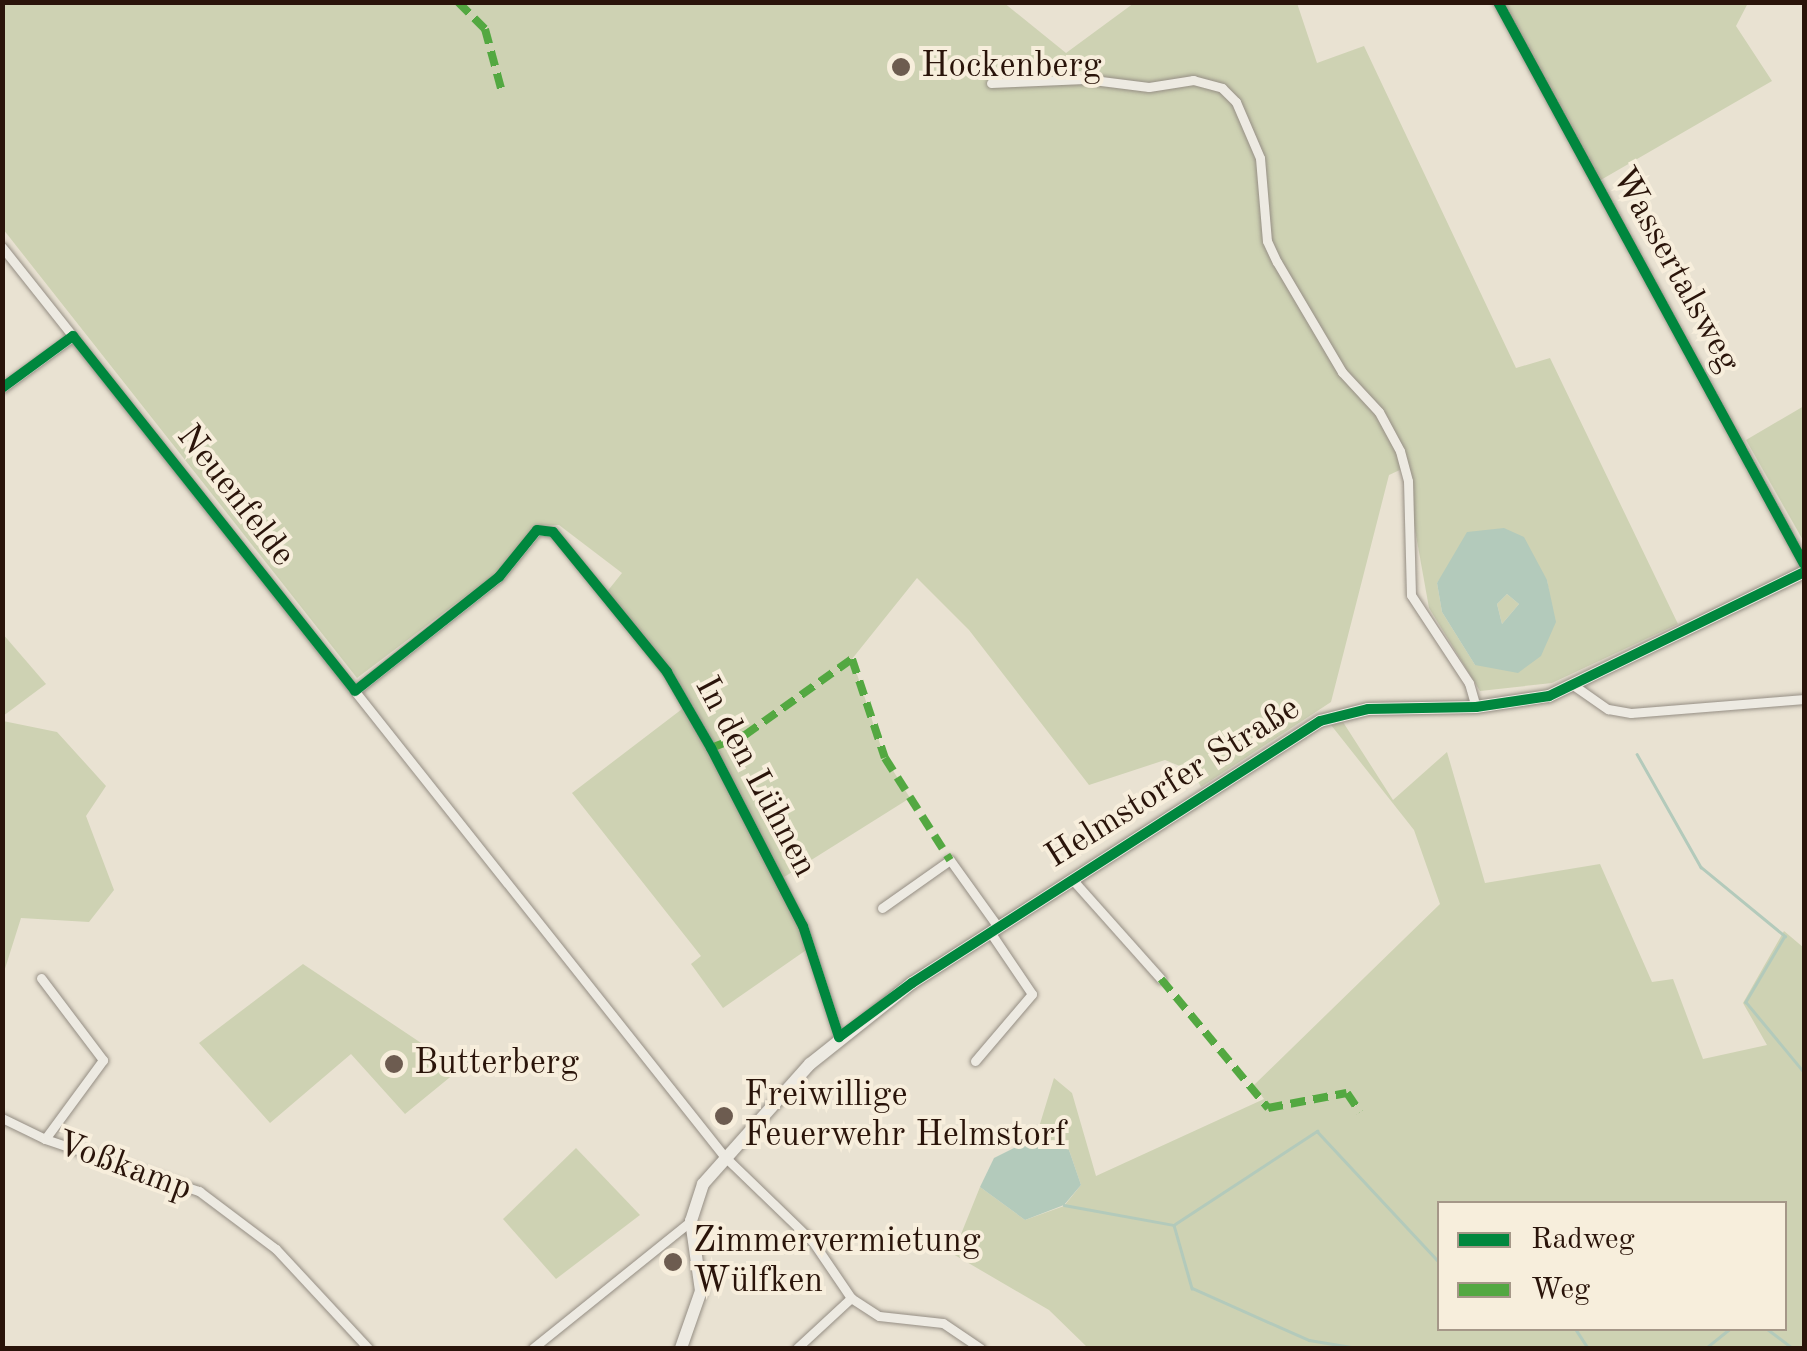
<!DOCTYPE html>
<html>
<head>
<meta charset="utf-8">
<style>
  body { margin:0 }
  #map { position:relative; width:1807px; height:1351px; overflow:hidden; background:#e9e2d2; font-family:"Old Standard TT",serif }
  div>[style] { position:absolute }
  .green>* { inset:0; background:#ced2b3 }
  .water>* { inset:0; background:#b3cabb }
  .stream>* { height:2.5px; margin:-1.25px; padding:0 1.25px; transform-origin:1.25px; border-radius:1.25px; background:#b3cabb }
  .roads { filter:drop-shadow(0 0 2px #958e84) drop-shadow(0 0 2px #958e84) }
  .minor>* { height:9px; margin:-4.5px; padding:0 4.5px; transform-origin:4.5px; border-radius:4.5px; background:#edeae2 }
  .secondary>* { height:12px; margin:-6px; padding:0 6px; transform-origin:6px; border-radius:6px; background:#edeae2 }
  .quiet>* { height:8px; margin-top:-4px; transform-origin:0; background:repeating-linear-gradient(90deg,#53a841 0 15px,transparent 0 23px) }
  .cycleway>* { height:10px; margin:-5px; padding:0 5px; transform-origin:5px; border-radius:5px; background:#00873e }
  .dots>* { width:28px; height:28px; translate:-50% -50%; box-sizing:border-box; border:5px solid #f7eedc; border-radius:50% }
  span { translate:-50% -50%; white-space:nowrap; text-align:center; line-height:1.15; -webkit-text-stroke:8px #f7eedc; paint-order:stroke }
  .poi-label { font-size:35px; color:#2a140a }
  .left { translate:0 -50%; text-align:left }
  .street-label { font-size:35px; color:#2a140a }
  .frame { position:absolute; inset:0; border:5px solid #2a140a; pointer-events:none }
  .legend { position:absolute; left:1437px; top:1201px; width:350px; height:130px; box-sizing:border-box; background:#f7eedc; border:2px solid #a59788; margin:0; padding:12px 18px; list-style:none; font-size:30px; color:#2a140a }
  .legend li { display:flex; align-items:center; gap:20px; height:50px }
  .legend b { width:50px; border:2px solid #a59788 }
</style>
</head>
<body>
<div id="map">
  <div class="green">
    <i style="clip-path:polygon(evenodd,1003px 2px,1066px 53px,1134px 3px,1297px 3px,1317px 63px,1364px 46px,1516px 368px,1550px 358px,1678px 624px,1552px 683px,1480px 691px,1429px 608px,1404px 468px,1389px 475px,1331px 702px,1201px 787px,1192px 771px,1165px 760px,1089px 785px,969px 630px,917px 578px,852px 659px,884px 756px,910px 798px,781px 879px,812px 946px,723px 1008px,691px 964px,701px 956px,572px 793px,686px 706px,602px 598px,622px 573px,559px 525px,535px 526px,495px 574px,357px 678px,3px 229px,3px 3px,1003px 2px,1459px 554px,1547px 580px,1550px 599px,1475px 665px,1442px 612px,1437px 583px,1459px 554px)"></i>
    <i style="clip-path:polygon(1502px 3px,1748px 3px,1736px 26px,1772px 81px,1599px 181px)"></i>
    <i style="clip-path:polygon(1804px 406px,1804px 542px,1746px 440px)"></i>
    <i style="clip-path:polygon(1507px 594px,1519px 604px,1502px 624px,1497px 604px)"></i>
    <i style="clip-path:polygon(2px 633px,46px 684px,3px 716px,2px 716px)"></i>
    <i style="clip-path:polygon(3px 721px,57px 732px,106px 786px,86px 816px,114px 890px,89px 922px,21px 918px,3px 975px)"></i>
    <i style="clip-path:polygon(evenodd,1343px 722px,1393px 800px,1447px 752px,1485px 883px,1600px 864px,1652px 982px,1673px 979px,1703px 1059px,1767px 1045px,1743px 1003px,1784px 931px,1804px 948px,1804px 1348px,1088px 1348px,1049px 1310px,953px 1254px,980px 1187px,1025px 1220px,1064px 1206px,1081px 1185px,1069px 1150px,1036px 1137px,1054px 1078px,1072px 1093px,1096px 1176px,1264px 1099px,1254px 1085px,1440px 904px,1414px 830px,1331px 725px,1343px 722px,1440px 1204px,1784px 1204px,1784px 1328px,1440px 1328px,1440px 1204px)"></i>
    <i style="clip-path:polygon(303px 964px,460px 1069px,405px 1114px,351px 1054px,270px 1123px,199px 1043px)"></i>
    <i style="clip-path:polygon(576px 1148px,640px 1215px,556px 1279px,503px 1219px)"></i>
  </div>
  <div class="water">
    <i style="clip-path:polygon(evenodd,1504px 528px,1524px 537px,1547px 580px,1556px 622px,1541px 656px,1518px 673px,1475px 665px,1442px 612px,1437px 583px,1467px 532px,1504px 528px,1507px 594px,1519px 604px,1502px 624px,1497px 604px,1507px 594px)"></i>
    <i style="clip-path:polygon(1036px 1137px,1069px 1150px,1081px 1185px,1064px 1205px,1025px 1220px,980px 1187px,994px 1158px)"></i>
  </div>
  <div class="stream">
    <i style="left:1637px;top:754px;width:130px;rotate:60.5deg"></i>
    <i style="left:1701px;top:867px;width:109px;rotate:39.4deg"></i>
    <i style="left:1785px;top:936px;width:77px;rotate:120.6deg"></i>
    <i style="left:1746px;top:1002px;width:91px;rotate:50.4deg"></i>
    <i style="left:1064px;top:1205px;width:112px;rotate:10.3deg"></i>
    <i style="left:1174px;top:1225px;width:66px;rotate:74.1deg"></i>
    <i style="left:1192px;top:1288px;width:128px;rotate:24deg"></i>
    <i style="left:1309px;top:1340px;width:50px;rotate:9.3deg"></i>
    <i style="left:1175px;top:1224px;width:170px;rotate:-33.2deg"></i>
    <i style="left:1317px;top:1131px;width:180px;rotate:47deg"></i>
    <i style="left:1575px;top:1328px;width:24px;rotate:57deg"></i>
    <i style="left:1766px;top:1328px;width:34px;rotate:37deg"></i>
    <i style="left:1706px;top:1348px;width:32px;rotate:-39deg"></i>
  </div>
  <div class="roads">
    <div class="minor">
      <i style="left:1498px;top:2px;width:640px;rotate:61.43deg"></i>
      <i style="left:991px;top:83px;width:94px;rotate:-2.4deg"></i>
      <i style="left:1085px;top:79px;width:64px;rotate:7.1deg"></i>
      <i style="left:1149px;top:87px;width:45px;rotate:-9deg"></i>
      <i style="left:1193px;top:80px;width:30px;rotate:15deg"></i>
      <i style="left:1222px;top:88px;width:20px;rotate:45deg"></i>
      <i style="left:1236px;top:102px;width:61px;rotate:66.8deg"></i>
      <i style="left:1260px;top:158px;width:83px;rotate:85.2deg"></i>
      <i style="left:1267px;top:241px;width:23px;rotate:65deg"></i>
      <i style="left:1277px;top:262px;width:128px;rotate:59.4deg"></i>
      <i style="left:1342px;top:372px;width:54px;rotate:47.2deg"></i>
      <i style="left:1379px;top:412px;width:44px;rotate:61.7deg"></i>
      <i style="left:1400px;top:451px;width:31px;rotate:75deg"></i>
      <i style="left:1408px;top:481px;width:114px;rotate:88.5deg"></i>
      <i style="left:1411px;top:595px;width:105px;rotate:56.6deg"></i>
      <i style="left:1469px;top:683px;width:25px;rotate:74deg"></i>
      <i style="left:2px;top:247px;width:1161px;rotate:51.54deg"></i>
      <i style="left:724px;top:1156px;width:124px;rotate:44deg"></i>
      <i style="left:813px;top:1242px;width:68px;rotate:55.8deg"></i>
      <i style="left:851px;top:1298px;width:33px;rotate:33deg"></i>
      <i style="left:879px;top:1316px;width:64px;rotate:6.2deg"></i>
      <i style="left:943px;top:1323px;width:45px;rotate:34deg"></i>
      <i style="left:2px;top:388px;width:88px;rotate:-36.2deg"></i>
      <i style="left:1576px;top:687px;width:39px;rotate:35deg"></i>
      <i style="left:1608px;top:709px;width:23px;rotate:10deg"></i>
      <i style="left:1631px;top:713px;width:174px;rotate:-4.6deg"></i>
      <i style="left:355px;top:691px;width:184px;rotate:-38.4deg"></i>
      <i style="left:499px;top:577px;width:60px;rotate:-51deg"></i>
      <i style="left:537px;top:530px;width:16px;rotate:7deg"></i>
      <i style="left:553px;top:532px;width:181px;rotate:50.8deg"></i>
      <i style="left:667px;top:672px;width:88px;rotate:59.9deg"></i>
      <i style="left:711px;top:748px;width:200px;rotate:62.7deg"></i>
      <i style="left:803px;top:926px;width:117px;rotate:72deg"></i>
      <i style="left:1072px;top:879px;width:134px;rotate:48.3deg"></i>
      <i style="left:882px;top:908px;width:83px;rotate:-35.2deg"></i>
      <i style="left:950px;top:860px;width:82px;rotate:54.4deg"></i>
      <i style="left:41px;top:978px;width:103px;rotate:52.9deg"></i>
      <i style="left:103px;top:1060px;width:98px;rotate:126.3deg"></i>
      <i style="left:975px;top:1061px;width:88px;rotate:-49.6deg"></i>
      <i style="left:1032px;top:994px;width:75px;rotate:-124.1deg"></i>
      <i style="left:2px;top:1118px;width:48px;rotate:26deg"></i>
      <i style="left:45px;top:1139px;width:163px;rotate:18.7deg"></i>
      <i style="left:199px;top:1191px;width:96px;rotate:37deg"></i>
      <i style="left:276px;top:1249px;width:135px;rotate:47.1deg"></i>
      <i style="left:533px;top:1348px;width:203px;rotate:-38.8deg"></i>
      <i style="left:797px;top:1348px;width:74px;rotate:-42.8deg"></i>
    </div>
    <div class="secondary">
      <i style="left:681px;top:1348px;width:60px;rotate:-70.7deg"></i>
      <i style="left:701px;top:1291px;width:71px;rotate:-98.1deg"></i>
      <i style="left:691px;top:1221px;width:39px;rotate:-72deg"></i>
      <i style="left:703px;top:1184px;width:161px;rotate:-48.3deg"></i>
      <i style="left:810px;top:1064px;width:130px;rotate:-38.5deg"></i>
      <i style="left:912px;top:983px;width:485px;rotate:-32.7deg"></i>
      <i style="left:1320px;top:721px;width:49px;rotate:-14deg"></i>
      <i style="left:1368px;top:709px;width:108px;rotate:-1.1deg"></i>
      <i style="left:1476px;top:707px;width:74px;rotate:-8.6deg"></i>
      <i style="left:1549px;top:696px;width:284px;rotate:-25.9deg"></i>
    </div>
  </div>
  <div class="quiet">
    <i style="left:458px;top:2px;width:38px;rotate:45deg"></i>
    <i style="left:485px;top:29px;width:65px;rotate:74.9deg"></i>
    <i style="left:711px;top:748px;width:36px;rotate:-21deg"></i>
    <i style="left:745px;top:735px;width:131px;rotate:-35.4deg"></i>
    <i style="left:852px;top:659px;width:104px;rotate:71.6deg"></i>
    <i style="left:885px;top:758px;width:121px;rotate:57.5deg"></i>
    <i style="left:1161px;top:979px;width:168px;rotate:50.3deg"></i>
    <i style="left:1268px;top:1108px;width:80px;rotate:-10.8deg"></i>
    <i style="left:1347px;top:1093px;width:23px;rotate:56deg"></i>
  </div>
  <div class="cycleway">
    <i style="left:1498px;top:2px;width:640px;rotate:61.43deg"></i>
    <i style="left:2px;top:388px;width:88px;rotate:-36.2deg"></i>
    <i style="left:73px;top:336px;width:453px;rotate:51.5deg"></i>
    <i style="left:355px;top:691px;width:184px;rotate:-38.4deg"></i>
    <i style="left:499px;top:577px;width:60px;rotate:-51deg"></i>
    <i style="left:537px;top:530px;width:16px;rotate:7deg"></i>
    <i style="left:553px;top:532px;width:181px;rotate:50.8deg"></i>
    <i style="left:667px;top:672px;width:88px;rotate:59.9deg"></i>
    <i style="left:711px;top:748px;width:200px;rotate:62.7deg"></i>
    <i style="left:803px;top:926px;width:117px;rotate:72deg"></i>
    <i style="left:839px;top:1037px;width:91px;rotate:-36.5deg"></i>
    <i style="left:912px;top:983px;width:485px;rotate:-32.7deg"></i>
    <i style="left:1320px;top:721px;width:49px;rotate:-14deg"></i>
    <i style="left:1368px;top:709px;width:108px;rotate:-1.1deg"></i>
    <i style="left:1476px;top:707px;width:74px;rotate:-8.6deg"></i>
    <i style="left:1549px;top:696px;width:284px;rotate:-25.9deg"></i>
  </div>
  <div class="dots">
    <i style="left:901px;top:67px;background:#6d5c50"></i>
    <i style="left:394px;top:1064px;background:#6d5c50"></i>
    <i style="left:724px;top:1116px;background:#6d5c50"></i>
    <i style="left:673px;top:1262px;background:#6d5c50"></i>
  </div>
  <div class="poi-label">
    <span class="left" style="left:921px;top:67px">Hockenberg</span>
    <span class="left" style="left:414px;top:1064px">Butterberg</span>
    <span class="left" style="left:744px;top:1116px">Freiwillige<br>Feuerwehr Helmstorf</span>
    <span class="left" style="left:693px;top:1262px">Zimmervermietung<br>Wülfken</span>
  </div>
  <div class="street-label">
    <span style="left:1675px;top:270px;rotate:61deg">Wassertalsweg</span>
    <span style="left:235px;top:496px;rotate:52deg">Neuenfelde</span>
    <span style="left:755px;top:777px;rotate:62deg">In den Lühnen</span>
    <span style="left:1173px;top:783px;rotate:-32deg">Helmstorfer Straße</span>
    <span style="left:124px;top:1167px;rotate:20deg">Voßkamp</span>
  </div>
  <div class="frame"></div>
  <ul class="legend">
  <li><b style="height:12px;background:#00873e"></b>Radweg</li>
  <li><b style="height:12px;background:#53a841"></b>Weg</li>
  </ul>
</div>
</body>
</html>
